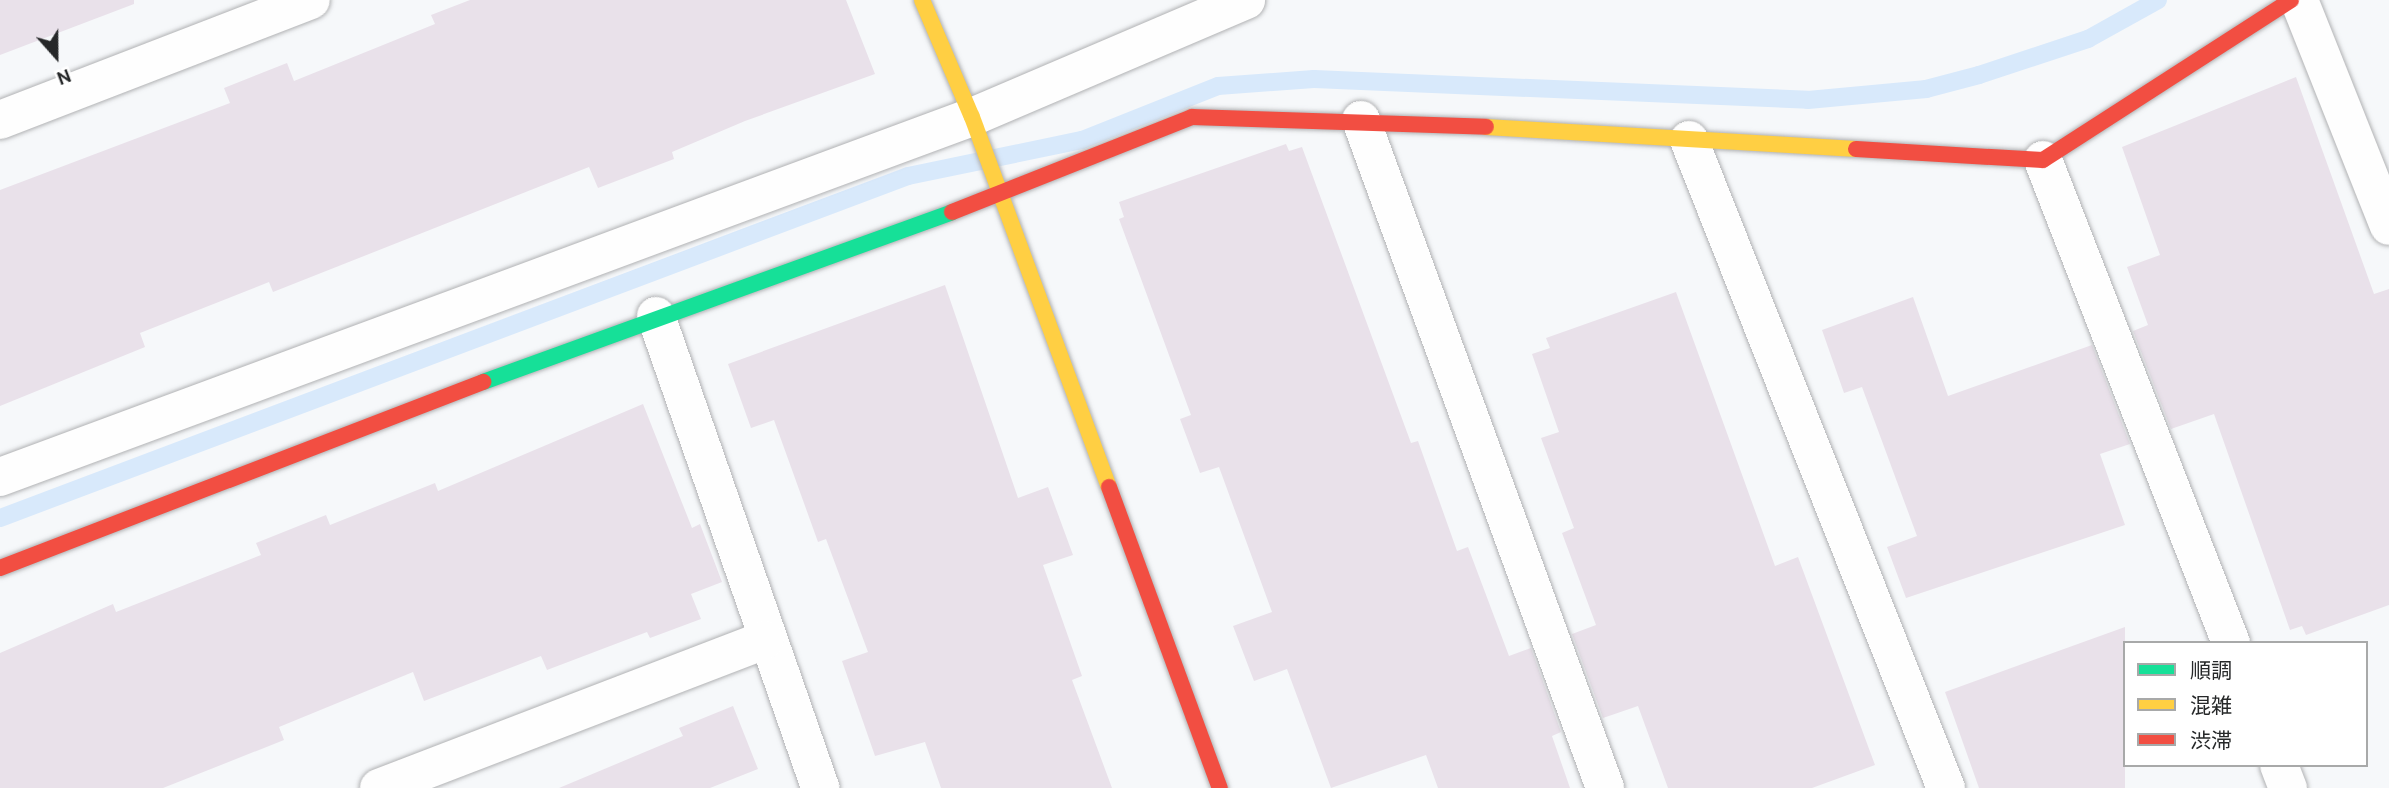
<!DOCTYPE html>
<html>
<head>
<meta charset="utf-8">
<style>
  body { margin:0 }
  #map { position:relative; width:2389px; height:788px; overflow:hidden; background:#f6f8fa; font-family:Overpass,"Noto Sans JP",sans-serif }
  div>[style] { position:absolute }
  .stream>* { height:18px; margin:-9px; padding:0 9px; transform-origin:9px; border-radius:9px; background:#d8e9fb }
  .building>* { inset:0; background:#e9e1ea }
  .roads { filter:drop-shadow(0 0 2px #b1b2b4) drop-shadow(0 0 2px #b1b2b4) }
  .street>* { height:38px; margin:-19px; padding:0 19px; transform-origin:19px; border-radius:19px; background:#fefefe }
  .fast>* { height:16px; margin:-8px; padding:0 8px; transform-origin:8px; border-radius:8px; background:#16e098 }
  .slow>* { height:16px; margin:-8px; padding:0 8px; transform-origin:8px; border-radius:8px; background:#ffcf43 }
  .jam>* { height:16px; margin:-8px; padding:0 8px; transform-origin:8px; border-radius:8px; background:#f24e42 }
  span { translate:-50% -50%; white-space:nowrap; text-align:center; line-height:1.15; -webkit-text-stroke:7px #fff; paint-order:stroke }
  .legend { position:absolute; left:2123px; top:641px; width:245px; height:126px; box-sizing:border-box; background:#fff; border:2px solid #a8a9a9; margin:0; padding:9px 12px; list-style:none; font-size:21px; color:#262829 }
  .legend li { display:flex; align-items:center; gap:14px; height:35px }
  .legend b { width:35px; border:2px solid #a8a9a9 }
  .north { position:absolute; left:21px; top:21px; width:70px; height:70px; -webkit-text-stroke:5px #fff; paint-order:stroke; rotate:159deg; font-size:19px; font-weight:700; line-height:28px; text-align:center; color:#262829 }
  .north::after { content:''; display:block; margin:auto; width:24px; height:32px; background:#262829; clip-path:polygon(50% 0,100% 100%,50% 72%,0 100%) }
</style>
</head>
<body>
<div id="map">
  <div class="stream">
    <i style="left:0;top:518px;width:970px;rotate:-20.64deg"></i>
    <i style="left:908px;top:176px;width:178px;rotate:-11.7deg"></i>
    <i style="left:1082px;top:140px;width:146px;rotate:-21.7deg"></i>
    <i style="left:1218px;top:86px;width:96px;rotate:-4.2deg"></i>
    <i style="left:1314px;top:79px;width:494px;rotate:2.4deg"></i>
    <i style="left:1808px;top:100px;width:119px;rotate:-5.3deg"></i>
    <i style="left:1926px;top:89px;width:55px;rotate:-14.8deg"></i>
    <i style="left:1979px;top:75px;width:115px;rotate:-18.3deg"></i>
    <i style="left:2088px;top:39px;width:80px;rotate:-29.1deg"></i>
  </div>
  <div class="building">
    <i style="clip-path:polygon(0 0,134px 0,134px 4px,0 55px)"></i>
    <i style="clip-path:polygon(470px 0,846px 0,875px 74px,745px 121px,672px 152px,674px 159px,598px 188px,589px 167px,273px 292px,269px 282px,140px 333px,145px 347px,0 406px,0 190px,230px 103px,224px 88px,287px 63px,294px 81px,435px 24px,431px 15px)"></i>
    <i style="clip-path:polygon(2296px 77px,2374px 294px,2389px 289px,2389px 605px,2306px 635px,2302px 626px,2290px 630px,2214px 414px,2171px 429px,2133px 331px,2148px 325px,2127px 267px,2160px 255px,2122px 147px)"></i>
    <i style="clip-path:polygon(1286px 144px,1289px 151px,1302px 147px,1411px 443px,1418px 441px,1457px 551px,1468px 547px,1509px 656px,1531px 648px,1561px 732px,1552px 736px,1570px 788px,1438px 788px,1426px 755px,1331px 788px,1287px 669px,1254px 681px,1233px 626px,1272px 612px,1219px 467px,1200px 473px,1180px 419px,1191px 415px,1119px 219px,1124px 217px,1119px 202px)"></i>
    <i style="clip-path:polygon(945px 285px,1018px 498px,1048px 487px,1073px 555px,1043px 565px,1082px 676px,1072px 680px,1112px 788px,941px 788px,925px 742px,875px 756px,842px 661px,868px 652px,826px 539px,818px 542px,774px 420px,751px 428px,728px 364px)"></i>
    <i style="clip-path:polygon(1676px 292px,1775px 566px,1798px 557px,1875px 765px,1812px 788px,1668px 788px,1638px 706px,1603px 718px,1572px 634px,1596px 625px,1562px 533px,1574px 528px,1541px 438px,1559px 432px,1532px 354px,1550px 348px,1546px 338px)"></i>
    <i style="clip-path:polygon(1913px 297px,1948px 396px,2092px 345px,2130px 444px,2100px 454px,2125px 525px,1906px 598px,1887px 547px,1917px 536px,1862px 387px,1844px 393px,1822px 330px)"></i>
    <i style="clip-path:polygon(643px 404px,692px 528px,700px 524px,722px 582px,691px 594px,701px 619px,650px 638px,647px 632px,547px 670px,541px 656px,424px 701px,413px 672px,279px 727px,284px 740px,163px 788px,0 788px,0 653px,113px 604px,116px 612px,261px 555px,256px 543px,326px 515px,330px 525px,435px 483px,438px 491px)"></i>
    <i style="clip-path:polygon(2125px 627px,2125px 788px,1979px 788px,1945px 692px)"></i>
    <i style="clip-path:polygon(733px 706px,758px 769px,710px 788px,559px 788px,683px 736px,679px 728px)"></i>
  </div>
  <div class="roads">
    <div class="street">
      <i style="left:2299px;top:0;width:243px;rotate:68.3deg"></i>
      <i style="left:0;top:120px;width:333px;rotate:-21.1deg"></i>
      <i style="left:1361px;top:120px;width:711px;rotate:69.93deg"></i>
      <i style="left:1689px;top:140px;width:697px;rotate:68.37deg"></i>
      <i style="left:2043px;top:160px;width:518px;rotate:68.73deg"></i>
      <i style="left:656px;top:316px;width:500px;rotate:70.8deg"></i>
      <i style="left:0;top:477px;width:1037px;rotate:-20.32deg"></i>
      <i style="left:972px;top:117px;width:298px;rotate:-23.1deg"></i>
      <i style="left:2279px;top:765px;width:25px;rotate:69deg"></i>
      <i style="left:379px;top:788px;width:413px;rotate:-21deg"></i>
    </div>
    <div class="fast">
      <i style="left:483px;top:382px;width:499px;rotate:-19.9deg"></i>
    </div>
    <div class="slow">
      <i style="left:922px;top:0;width:127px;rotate:66.9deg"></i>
      <i style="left:972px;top:117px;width:395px;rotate:69.7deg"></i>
      <i style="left:1486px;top:127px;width:371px;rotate:3.4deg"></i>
    </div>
    <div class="jam">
      <i style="left:1856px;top:149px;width:187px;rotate:3.4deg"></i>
      <i style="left:2043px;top:160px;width:295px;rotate:-32.8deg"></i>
      <i style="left:952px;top:212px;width:258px;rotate:-21.6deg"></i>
      <i style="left:1192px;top:117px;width:294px;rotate:1.9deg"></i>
      <i style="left:1109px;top:487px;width:321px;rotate:69.8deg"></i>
      <i style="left:0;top:568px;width:518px;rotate:-21.06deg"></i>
    </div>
  </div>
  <ul class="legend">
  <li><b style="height:9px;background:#16e098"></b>順調</li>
  <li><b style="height:9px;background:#ffcf43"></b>混雑</li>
  <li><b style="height:9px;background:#f24e42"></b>渋滞</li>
  </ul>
  <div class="north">N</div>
</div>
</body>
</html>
